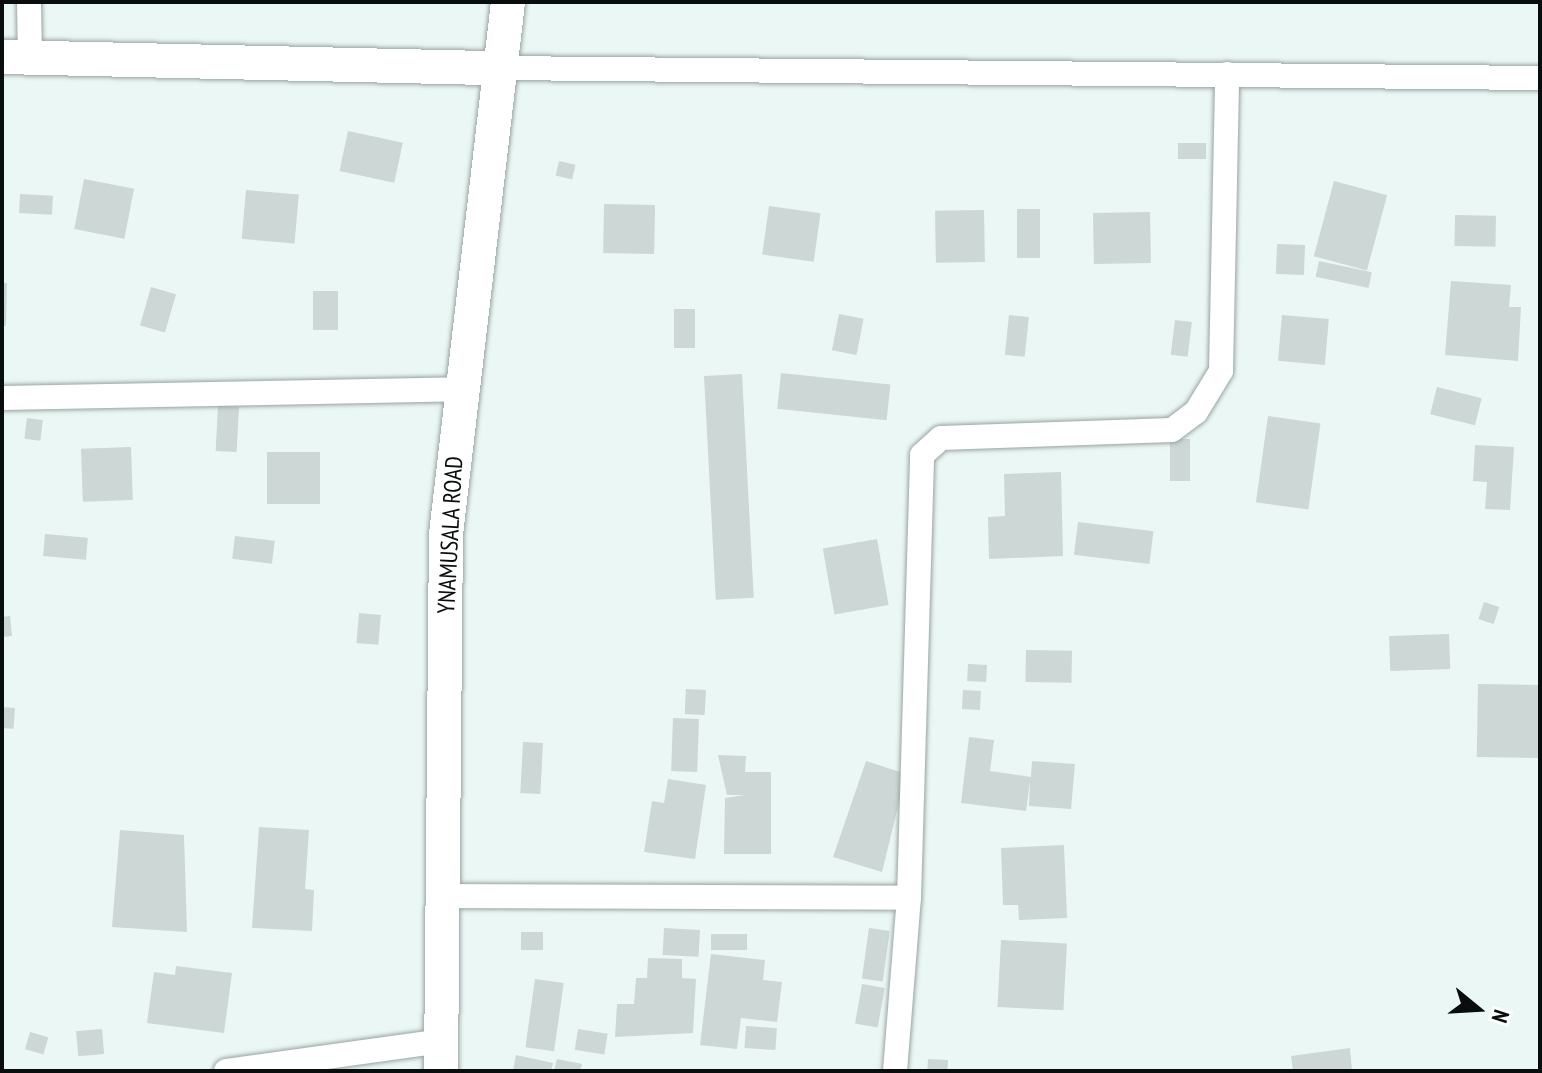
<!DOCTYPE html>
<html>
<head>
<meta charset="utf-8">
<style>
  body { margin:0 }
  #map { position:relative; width:1542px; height:1073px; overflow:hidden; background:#ebf7f5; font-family:"PT Sans Narrow",sans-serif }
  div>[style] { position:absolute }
  .building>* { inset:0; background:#ccd7d6; transform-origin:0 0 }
  .roads { filter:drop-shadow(0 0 2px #98a4a2) drop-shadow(0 0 2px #98a4a2) }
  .street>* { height:24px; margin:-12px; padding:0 12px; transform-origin:12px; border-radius:12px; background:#fff }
  .secondary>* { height:34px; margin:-17px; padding:0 17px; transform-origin:17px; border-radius:17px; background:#fff }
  span { translate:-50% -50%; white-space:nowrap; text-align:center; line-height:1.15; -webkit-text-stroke:6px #fff; paint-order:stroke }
  .street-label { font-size:24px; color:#0a0d0d }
  .frame { position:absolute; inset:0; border:4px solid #0a0d0d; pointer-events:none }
  .north { position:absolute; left:1438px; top:969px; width:80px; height:80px; -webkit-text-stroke:6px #fff; paint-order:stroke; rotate:108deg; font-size:22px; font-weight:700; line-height:32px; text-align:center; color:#0a0d0d }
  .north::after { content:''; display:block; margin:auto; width:28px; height:36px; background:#0a0d0d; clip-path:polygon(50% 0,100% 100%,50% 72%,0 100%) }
</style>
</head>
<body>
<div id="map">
  <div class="building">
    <i style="left:348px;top:131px;width:56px;height:41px;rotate:12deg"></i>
    <i style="left:1206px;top:143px;width:16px;height:28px;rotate:90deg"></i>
    <i style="left:559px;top:161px;width:17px;height:15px;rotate:13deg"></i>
    <i style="left:84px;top:179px;width:51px;height:51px;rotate:11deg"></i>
    <i style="left:1334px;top:181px;width:55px;height:78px;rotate:15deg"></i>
    <i style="left:246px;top:190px;width:53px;height:49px;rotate:5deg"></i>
    <i style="left:20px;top:194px;width:33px;height:19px;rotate:3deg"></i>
    <i style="left:604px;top:204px;width:51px;height:49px;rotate:1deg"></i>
    <i style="left:769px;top:206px;width:52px;height:49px;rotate:8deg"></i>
    <i style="left:1017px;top:209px;width:23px;height:49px"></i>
    <i style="left:984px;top:210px;width:52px;height:49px;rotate:89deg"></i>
    <i style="left:1150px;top:212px;width:51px;height:57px;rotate:89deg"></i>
    <i style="left:1455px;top:215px;width:41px;height:31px;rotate:1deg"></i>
    <i style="left:1277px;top:244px;width:28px;height:30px;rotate:2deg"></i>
    <i style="left:1319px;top:261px;width:54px;height:16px;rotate:12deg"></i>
    <i style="clip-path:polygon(1451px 281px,1511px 285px,1509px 307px,1521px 307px,1518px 361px,1445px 355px)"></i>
    <i style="clip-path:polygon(2px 283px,7px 283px,6px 326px,2px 326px)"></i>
    <i style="left:151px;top:287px;width:26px;height:40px;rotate:16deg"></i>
    <i style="left:338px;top:291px;width:39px;height:25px;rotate:90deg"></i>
    <i style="left:674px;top:309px;width:21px;height:39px"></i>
    <i style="left:839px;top:314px;width:25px;height:37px;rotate:11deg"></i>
    <i style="left:1009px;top:315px;width:20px;height:40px;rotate:6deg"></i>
    <i style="left:1282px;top:315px;width:47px;height:46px;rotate:5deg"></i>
    <i style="left:1175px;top:320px;width:17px;height:35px;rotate:7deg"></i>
    <i style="left:781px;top:373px;width:110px;height:36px;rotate:6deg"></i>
    <i style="left:742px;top:374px;width:224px;height:38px;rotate:87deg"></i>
    <i style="left:1437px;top:387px;width:46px;height:28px;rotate:14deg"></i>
    <i style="left:218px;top:406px;width:21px;height:45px;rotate:3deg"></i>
    <i style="left:1268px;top:416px;width:53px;height:87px;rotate:8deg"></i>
    <i style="left:27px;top:418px;width:16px;height:21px;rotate:7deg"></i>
    <i style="left:1170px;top:439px;width:20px;height:42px"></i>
    <i style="clip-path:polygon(1475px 445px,1514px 447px,1510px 510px,1485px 509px,1487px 482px,1473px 481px)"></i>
    <i style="left:131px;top:447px;width:53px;height:50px;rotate:88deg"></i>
    <i style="left:267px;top:452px;width:53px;height:52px"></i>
    <i style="clip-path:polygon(1061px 472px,1063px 556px,989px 559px,988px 517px,1005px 516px,1004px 474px)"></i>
    <i style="left:1078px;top:522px;width:76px;height:33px;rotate:7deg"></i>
    <i style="left:45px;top:534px;width:43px;height:22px;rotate:5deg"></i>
    <i style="left:235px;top:536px;width:40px;height:23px;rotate:7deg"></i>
    <i style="left:877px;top:539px;width:67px;height:55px;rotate:80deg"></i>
    <i style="left:1484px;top:602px;width:16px;height:18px;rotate:18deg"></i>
    <i style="left:359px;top:613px;width:22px;height:30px;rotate:5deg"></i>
    <i style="clip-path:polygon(10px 616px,12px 636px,2px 637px,2px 617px)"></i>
    <i style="left:1449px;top:634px;width:35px;height:60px;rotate:88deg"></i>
    <i style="left:1026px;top:650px;width:46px;height:32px;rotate:1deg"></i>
    <i style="left:968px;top:664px;width:19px;height:17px;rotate:3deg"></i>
    <i style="left:1478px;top:684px;width:62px;height:73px;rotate:1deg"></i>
    <i style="left:686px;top:689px;width:20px;height:25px;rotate:3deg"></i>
    <i style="left:963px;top:690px;width:18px;height:19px;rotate:3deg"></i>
    <i style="left:2px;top:707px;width:13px;height:21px;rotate:4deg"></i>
    <i style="left:673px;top:718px;width:26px;height:53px;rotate:2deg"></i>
    <i style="clip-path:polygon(969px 737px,994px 740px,990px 771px,1031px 777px,1032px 761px,1075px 764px,1071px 809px,1029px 806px,1030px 781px,1026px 811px,961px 803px)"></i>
    <i style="left:523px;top:742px;width:20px;height:51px;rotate:3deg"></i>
    <i style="clip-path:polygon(718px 755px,746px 756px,745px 772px,771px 772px,771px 854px,724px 854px,725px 798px,745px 795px,727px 795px)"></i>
    <i style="clip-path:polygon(866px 761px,906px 774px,882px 872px,833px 857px)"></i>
    <i style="clip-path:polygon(668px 779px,706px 785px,695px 859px,644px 852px,652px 801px,664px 803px)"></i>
    <i style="clip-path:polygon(259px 827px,309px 830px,305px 889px,314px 890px,312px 931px,252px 928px)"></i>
    <i style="clip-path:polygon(120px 830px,184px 835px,187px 932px,112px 927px)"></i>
    <i style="clip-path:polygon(1064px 845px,1067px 918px,1019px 920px,1018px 905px,1003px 905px,1001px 848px)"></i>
    <i style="left:664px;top:928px;width:36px;height:27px;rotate:3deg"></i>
    <i style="left:869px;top:928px;width:21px;height:51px;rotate:8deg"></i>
    <i style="left:521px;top:932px;width:22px;height:18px"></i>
    <i style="left:747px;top:934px;width:16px;height:36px;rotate:90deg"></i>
    <i style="left:1001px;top:940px;width:66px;height:67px;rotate:3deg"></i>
    <i style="clip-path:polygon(711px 954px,765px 960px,763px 980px,782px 982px,777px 1022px,741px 1018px,737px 1049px,700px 1045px)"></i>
    <i style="clip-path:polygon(648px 958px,682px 959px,682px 978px,696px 979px,693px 1033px,615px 1037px,617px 1004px,634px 1004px,636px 978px,647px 978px)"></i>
    <i style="clip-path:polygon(176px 966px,232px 973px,224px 1033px,147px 1023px,154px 972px,175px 975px)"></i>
    <i style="left:535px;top:979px;width:29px;height:69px;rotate:8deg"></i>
    <i style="left:862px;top:984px;width:23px;height:40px;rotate:10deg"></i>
    <i style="left:746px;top:1026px;width:31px;height:22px;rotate:4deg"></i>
    <i style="left:102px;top:1029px;width:25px;height:26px;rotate:85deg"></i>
    <i style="left:578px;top:1029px;width:30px;height:21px;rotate:9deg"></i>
    <i style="left:30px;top:1032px;width:19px;height:18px;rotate:16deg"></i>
    <i style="clip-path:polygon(1350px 1048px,1352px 1071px,1293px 1071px,1291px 1056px)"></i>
    <i style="clip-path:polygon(516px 1055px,553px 1063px,551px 1071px,513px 1071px)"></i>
    <i style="clip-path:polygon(557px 1059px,582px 1064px,580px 1071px,554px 1071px)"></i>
    <i style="left:928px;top:1059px;width:20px;height:12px;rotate:3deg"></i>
  </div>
  <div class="roads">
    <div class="street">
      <i style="left:29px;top:2px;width:56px;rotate:89deg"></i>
      <i style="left:498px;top:68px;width:1042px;rotate:0.55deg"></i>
      <i style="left:2px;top:398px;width:460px;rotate:-1.1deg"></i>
      <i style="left:443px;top:896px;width:466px;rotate:0.2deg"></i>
      <i style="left:226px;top:1071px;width:218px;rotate:-7.9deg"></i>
      <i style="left:895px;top:1071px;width:174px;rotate:-85.4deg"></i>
      <i style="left:909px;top:898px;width:443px;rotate:-88.3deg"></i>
      <i style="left:922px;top:455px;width:25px;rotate:-42deg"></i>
      <i style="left:941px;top:438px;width:231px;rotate:-2deg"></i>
      <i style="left:1172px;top:430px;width:30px;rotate:-37deg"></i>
      <i style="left:1196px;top:412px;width:48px;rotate:-58.6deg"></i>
      <i style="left:1221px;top:371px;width:297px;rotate:-88.8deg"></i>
    </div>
    <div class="secondary">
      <i style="left:2px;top:57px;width:496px;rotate:1.3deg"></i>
      <i style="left:441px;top:1071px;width:537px;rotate:-89.47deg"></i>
      <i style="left:446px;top:534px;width:536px;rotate:-83.35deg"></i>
    </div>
  </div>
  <div class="street-label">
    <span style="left:450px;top:535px;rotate:-87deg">YNAMUSALA ROAD</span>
  </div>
  <div class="frame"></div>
  <div class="north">N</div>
</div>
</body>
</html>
